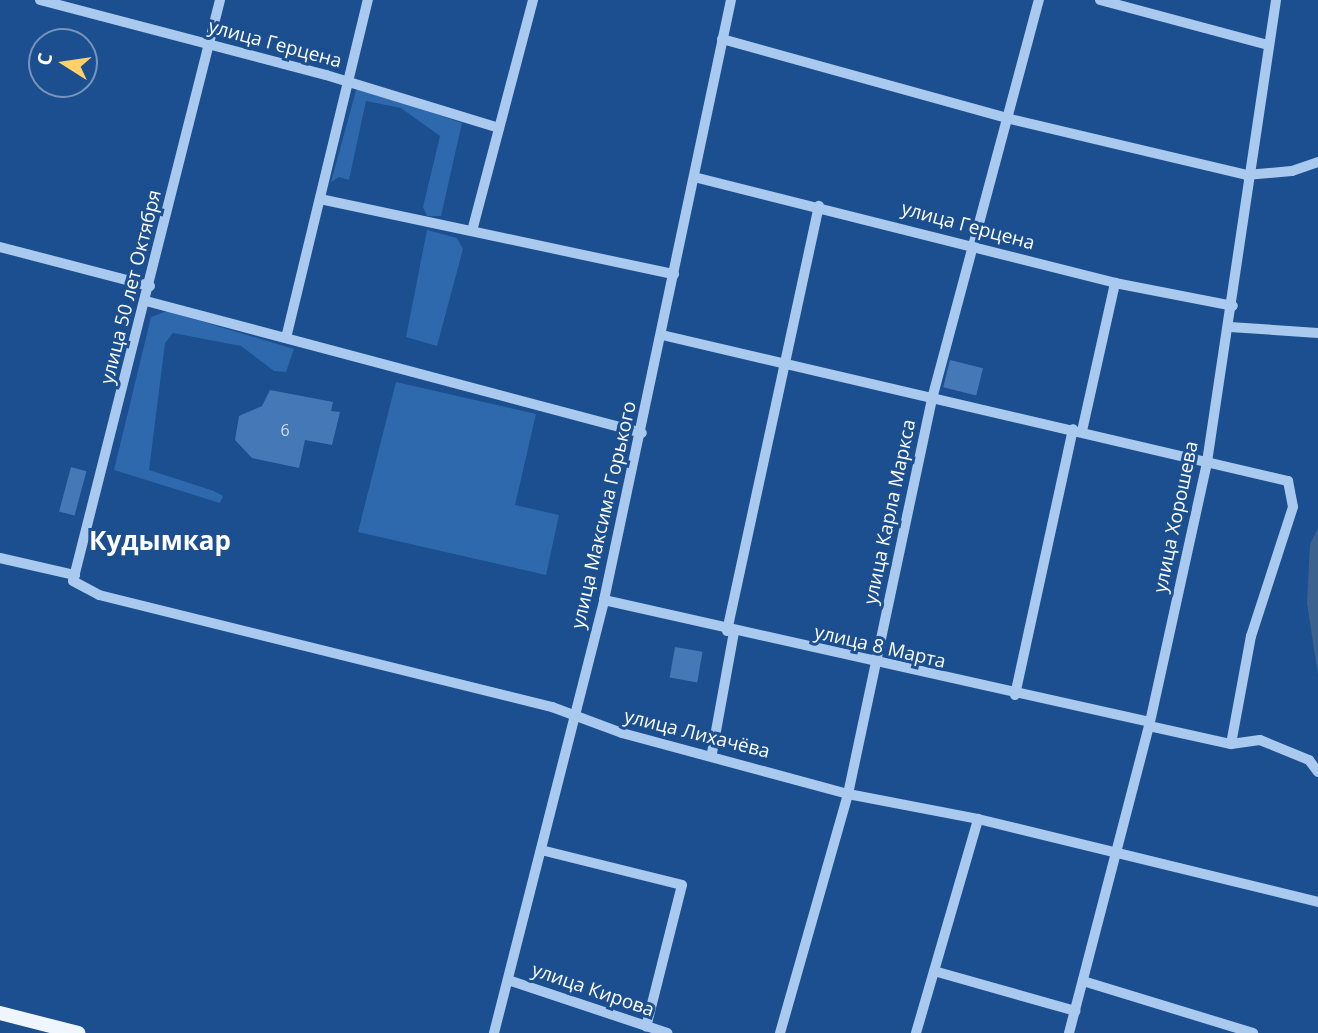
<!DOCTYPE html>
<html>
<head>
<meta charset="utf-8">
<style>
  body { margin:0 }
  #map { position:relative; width:1318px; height:1033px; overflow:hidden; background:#1b4f8f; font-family:"Open Sans",sans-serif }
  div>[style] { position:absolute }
  .green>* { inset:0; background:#2e69ad }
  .water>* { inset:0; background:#3c6290 }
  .building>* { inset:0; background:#4478b7; transform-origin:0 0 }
  .minor>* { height:10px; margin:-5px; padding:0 5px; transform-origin:5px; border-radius:5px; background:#a9c9ee }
  .major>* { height:14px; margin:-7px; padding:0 7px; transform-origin:7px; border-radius:7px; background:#f0f6ff }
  span { translate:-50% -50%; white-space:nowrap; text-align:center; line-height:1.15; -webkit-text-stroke:6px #1b4f8f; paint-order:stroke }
  .number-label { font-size:16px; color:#d0dded }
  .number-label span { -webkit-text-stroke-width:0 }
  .street-label { font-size:19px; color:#fff }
  .district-label { font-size:26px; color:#fff; font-weight:700 }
  .north { position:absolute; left:28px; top:28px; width:70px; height:70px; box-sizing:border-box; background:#1b4f8f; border:2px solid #7695bc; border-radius:50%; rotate:282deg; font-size:19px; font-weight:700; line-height:28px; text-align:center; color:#fff }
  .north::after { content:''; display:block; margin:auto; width:24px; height:32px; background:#ffd166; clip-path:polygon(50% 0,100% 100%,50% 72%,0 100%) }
</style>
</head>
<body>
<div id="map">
  <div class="green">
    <i style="clip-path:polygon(357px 87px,462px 123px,441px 216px,427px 216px,423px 207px,440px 136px,401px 108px,366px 101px,349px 180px,339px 177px,331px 182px)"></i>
    <i style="clip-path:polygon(427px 230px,457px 238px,463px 249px,437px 346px,406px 337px)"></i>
    <i style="clip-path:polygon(167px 311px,294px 349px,286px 372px,274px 371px,241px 346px,173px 333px,165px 343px,149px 470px,214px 491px,223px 496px,220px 503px,114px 470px,151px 317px)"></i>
    <i style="clip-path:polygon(396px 382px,536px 414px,515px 505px,559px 515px,546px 575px,358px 532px)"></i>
  </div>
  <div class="water">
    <i style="clip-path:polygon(1318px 528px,1318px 675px,1307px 603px,1310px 544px)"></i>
  </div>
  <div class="building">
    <i style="left:950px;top:360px;width:34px;height:28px;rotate:14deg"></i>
    <i style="clip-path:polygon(270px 390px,333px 402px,331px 411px,340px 412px,332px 445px,305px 440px,299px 468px,252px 458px,235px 440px,239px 416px,262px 406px)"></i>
    <i style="left:71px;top:467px;width:16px;height:46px;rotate:15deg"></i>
    <i style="left:675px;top:647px;width:28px;height:31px;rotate:10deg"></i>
  </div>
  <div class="minor">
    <i style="left:40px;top:0;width:296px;rotate:14.7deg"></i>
    <i style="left:326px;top:75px;width:181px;rotate:17deg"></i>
    <i style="left:220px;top:0;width:599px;rotate:104.2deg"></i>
    <i style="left:73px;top:581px;width:30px;rotate:28deg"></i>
    <i style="left:99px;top:595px;width:467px;rotate:13.9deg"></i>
    <i style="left:552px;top:707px;width:75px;rotate:20.4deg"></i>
    <i style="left:622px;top:733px;width:234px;rotate:15.1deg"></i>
    <i style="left:848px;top:794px;width:132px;rotate:10.9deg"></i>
    <i style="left:978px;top:819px;width:350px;rotate:13.7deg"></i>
    <i style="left:1100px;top:0;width:174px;rotate:15deg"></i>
    <i style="left:722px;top:39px;width:299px;rotate:15.5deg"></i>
    <i style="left:1010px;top:119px;width:243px;rotate:13.3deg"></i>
    <i style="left:1246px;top:175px;width:46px;rotate:-5deg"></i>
    <i style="left:1292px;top:171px;width:28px;rotate:-19deg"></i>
    <i style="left:694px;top:177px;width:434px;rotate:14.1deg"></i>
    <i style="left:1115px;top:283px;width:120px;rotate:11deg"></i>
    <i style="left:320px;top:199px;width:362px;rotate:12deg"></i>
    <i style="left:472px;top:231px;width:239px;rotate:-75.2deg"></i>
    <i style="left:0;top:247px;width:155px;rotate:14.6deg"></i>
    <i style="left:146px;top:301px;width:513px;rotate:14.9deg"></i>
    <i style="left:1230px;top:327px;width:88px;rotate:3.9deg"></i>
    <i style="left:662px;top:335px;width:643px;rotate:13.13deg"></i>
    <i style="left:1288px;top:481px;width:26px;rotate:79deg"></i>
    <i style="left:1293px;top:507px;width:136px;rotate:108deg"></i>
    <i style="left:1251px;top:636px;width:110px;rotate:100.5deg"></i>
    <i style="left:286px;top:338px;width:348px;rotate:-76.4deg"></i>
    <i style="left:1082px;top:431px;width:152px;rotate:-77.4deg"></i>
    <i style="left:0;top:558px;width:77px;rotate:12.8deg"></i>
    <i style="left:604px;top:600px;width:559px;rotate:12.6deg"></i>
    <i style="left:727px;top:631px;width:435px;rotate:-77.8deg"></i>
    <i style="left:1015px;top:695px;width:272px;rotate:-77.7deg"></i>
    <i style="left:1149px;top:726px;width:84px;rotate:12.4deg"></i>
    <i style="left:1231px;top:744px;width:29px;rotate:-8deg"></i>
    <i style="left:1260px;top:740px;width:53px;rotate:22.2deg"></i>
    <i style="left:1309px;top:760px;width:15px;rotate:53deg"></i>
    <i style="left:712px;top:753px;width:123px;rotate:-79.7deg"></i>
    <i style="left:541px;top:850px;width:145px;rotate:13.9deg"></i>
    <i style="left:682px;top:885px;width:146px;rotate:104.2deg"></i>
    <i style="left:934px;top:971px;width:147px;rotate:15.8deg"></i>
    <i style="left:508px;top:980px;width:168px;rotate:18.4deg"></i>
    <i style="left:1083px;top:981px;width:178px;rotate:17deg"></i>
    <i style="left:494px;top:1033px;width:447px;rotate:-75.7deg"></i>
    <i style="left:604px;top:600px;width:613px;rotate:-78.05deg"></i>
    <i style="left:780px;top:1033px;width:248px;rotate:-74.1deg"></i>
    <i style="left:848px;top:794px;width:408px;rotate:-78deg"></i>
    <i style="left:933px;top:395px;width:409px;rotate:-75deg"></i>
    <i style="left:916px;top:1033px;width:223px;rotate:-73.8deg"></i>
    <i style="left:1069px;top:1033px;width:321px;rotate:-75.4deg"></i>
    <i style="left:1150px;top:722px;width:266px;rotate:-77.6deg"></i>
    <i style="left:1207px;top:462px;width:467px;rotate:-81.5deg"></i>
  </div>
  <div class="major">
    <i style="left:0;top:1013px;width:81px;rotate:14.4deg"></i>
  </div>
  <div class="number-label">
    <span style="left:285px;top:430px">6</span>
  </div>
  <div class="street-label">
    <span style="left:275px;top:44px;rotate:15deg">улица Герцена</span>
    <span style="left:968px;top:226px;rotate:15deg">улица Герцена</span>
    <span style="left:131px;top:287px;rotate:-76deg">улица 50 лет Октября</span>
    <span style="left:890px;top:512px;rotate:-78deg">улица Карла Маркса</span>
    <span style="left:604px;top:515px;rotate:-77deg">улица Максима Горького</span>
    <span style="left:1176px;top:517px;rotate:-78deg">улица Хорошева</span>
    <span style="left:880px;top:647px;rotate:13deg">улица 8 Марта</span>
    <span style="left:697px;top:734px;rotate:14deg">улица Лихачёва</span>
    <span style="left:593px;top:990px;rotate:19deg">улица Кирова</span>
  </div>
  <div class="district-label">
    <span style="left:160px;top:541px">Кудымкар</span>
  </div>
  <div class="north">С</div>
</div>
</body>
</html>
